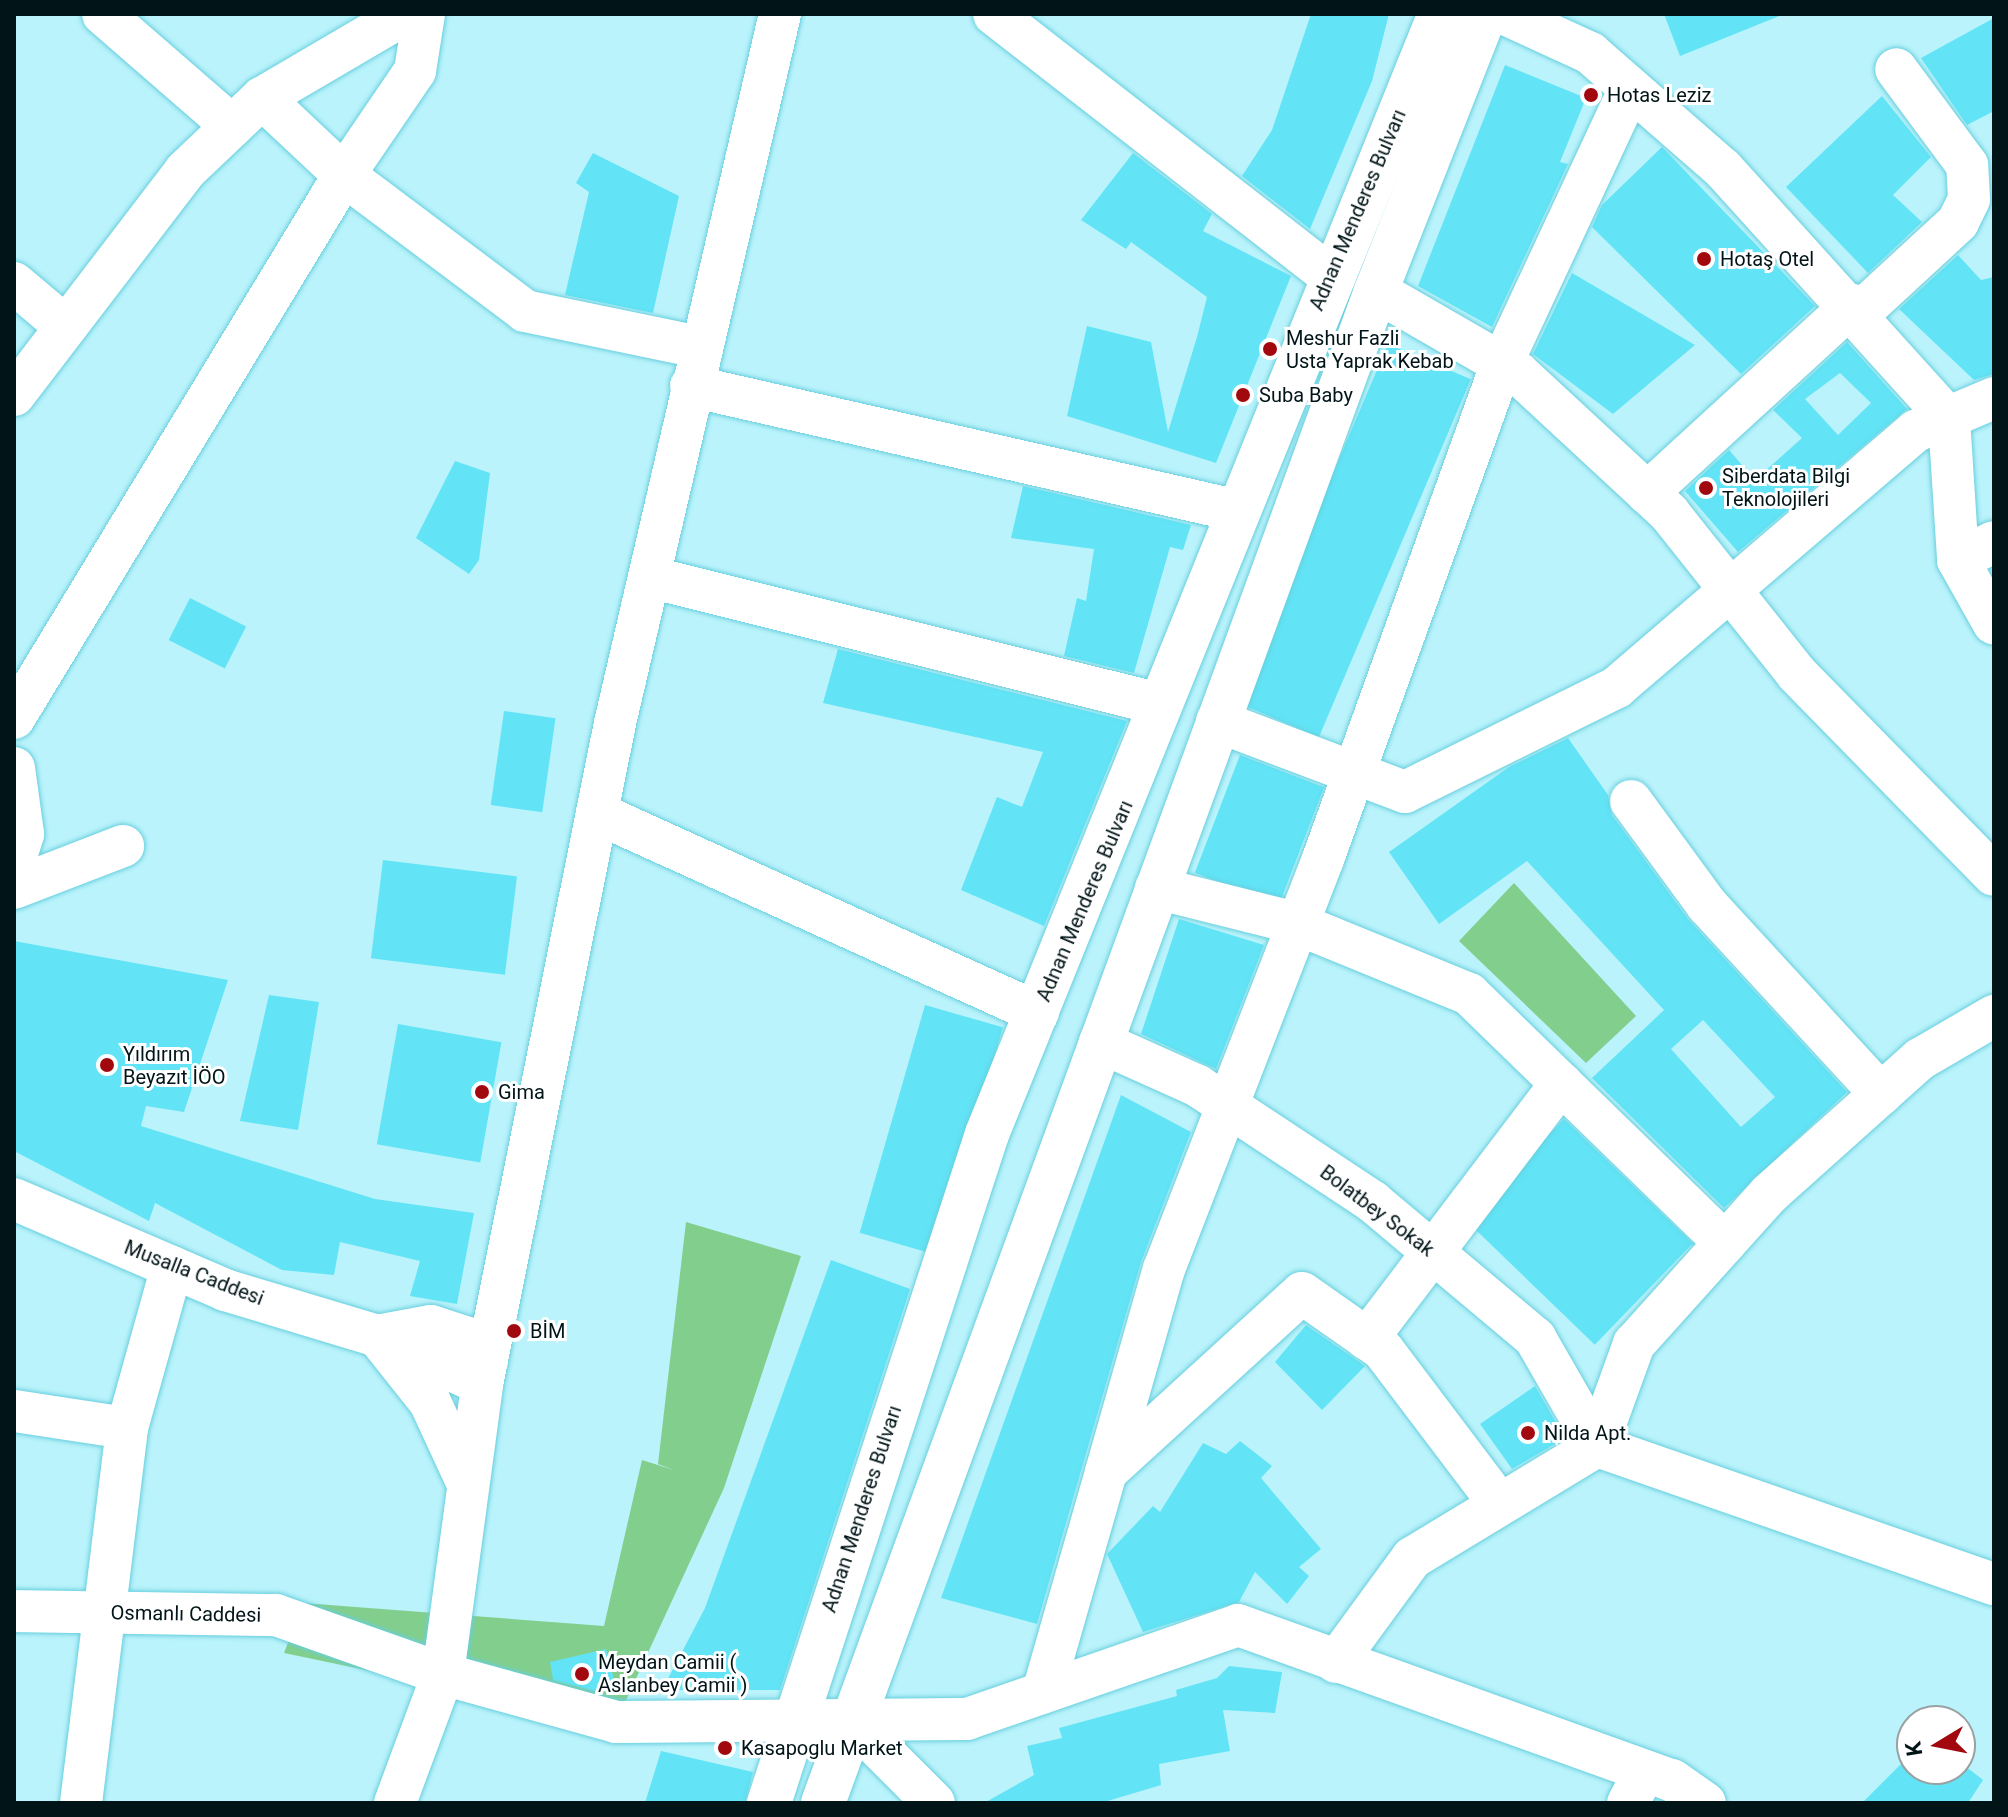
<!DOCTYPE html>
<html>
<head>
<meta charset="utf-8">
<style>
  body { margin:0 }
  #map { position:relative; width:2008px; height:1817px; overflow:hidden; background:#baf3fb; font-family:Roboto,sans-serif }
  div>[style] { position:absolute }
  .green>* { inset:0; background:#82cf8d }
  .building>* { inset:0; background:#62e4f6; transform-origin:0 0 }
  .roads { filter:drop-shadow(0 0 2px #68cfde) drop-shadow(0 0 2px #68cfde) }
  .minor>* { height:42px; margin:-21px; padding:0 21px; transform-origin:21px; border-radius:21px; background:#fff }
  .major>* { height:44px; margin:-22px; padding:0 22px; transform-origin:22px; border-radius:22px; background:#fff }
  .dots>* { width:22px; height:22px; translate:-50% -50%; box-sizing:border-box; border:4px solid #fff; border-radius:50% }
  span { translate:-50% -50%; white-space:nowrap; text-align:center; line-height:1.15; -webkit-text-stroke:6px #fff; paint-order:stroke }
  .poi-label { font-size:20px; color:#011417 }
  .left { translate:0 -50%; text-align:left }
  .street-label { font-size:20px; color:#011417 }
  .frame { position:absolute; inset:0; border:16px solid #011417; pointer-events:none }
  .north { position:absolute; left:1896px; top:1705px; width:80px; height:80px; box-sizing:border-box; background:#fff; border:2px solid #99a1a2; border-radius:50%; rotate:260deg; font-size:22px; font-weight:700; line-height:32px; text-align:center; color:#011417 }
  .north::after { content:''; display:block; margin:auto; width:28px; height:36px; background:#a2090e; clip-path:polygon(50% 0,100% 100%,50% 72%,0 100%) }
</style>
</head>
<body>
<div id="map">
  <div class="green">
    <i style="clip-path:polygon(1514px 883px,1636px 1016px,1586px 1063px,1459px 941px)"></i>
    <i style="clip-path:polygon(686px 1222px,801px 1256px,724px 1488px,616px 1722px,284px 1653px,303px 1603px,604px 1626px,642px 1460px,674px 1470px,658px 1464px)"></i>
  </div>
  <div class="building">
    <i style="clip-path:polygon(1311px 14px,1389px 14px,1372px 81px,1310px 229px,1242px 176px,1272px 130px)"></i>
    <i style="clip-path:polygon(1664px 14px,1782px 14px,1782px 15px,1680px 56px)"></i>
    <i style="clip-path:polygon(1994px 18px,1994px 111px,1967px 125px,1921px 58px)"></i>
    <i style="clip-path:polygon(1505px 65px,1586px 98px,1560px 162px,1568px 164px,1492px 327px,1418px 286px)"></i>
    <i style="clip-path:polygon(1882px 96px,1931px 157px,1893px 195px,1922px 222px,1868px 273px,1786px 187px)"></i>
    <i style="clip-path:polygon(1662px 147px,1815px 306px,1741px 374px,1592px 227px,1602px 205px)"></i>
    <i style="clip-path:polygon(593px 153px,679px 196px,653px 313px,565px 295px,589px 192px,576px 183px)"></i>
    <i style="clip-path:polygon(1133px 153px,1212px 214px,1203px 231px,1291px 276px,1216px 463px,1067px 416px,1087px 326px,1151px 342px,1168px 432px,1197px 337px,1207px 297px,1131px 242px,1126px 249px,1081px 220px)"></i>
    <i style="clip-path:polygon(1958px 255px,1981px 280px,1994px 277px,1994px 374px,1974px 380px,1899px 309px)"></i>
    <i style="clip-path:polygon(1572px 273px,1695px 345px,1613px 414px,1533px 354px)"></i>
    <i style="clip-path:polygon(evenodd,1847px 342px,1907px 409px,1738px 552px,1685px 491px,1729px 450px,1755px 480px,1802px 438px,1773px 410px,1847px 342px,1840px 373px,1871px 403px,1838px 435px,1805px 399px,1840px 373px)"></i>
    <i style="left:1388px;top:344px;width:90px;height:389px;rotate:23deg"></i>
    <i style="clip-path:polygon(455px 461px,490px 473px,479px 560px,469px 574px,416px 538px)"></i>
    <i style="clip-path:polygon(1023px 486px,1191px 525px,1183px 550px,1170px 547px,1134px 673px,1064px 656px,1077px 598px,1086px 601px,1094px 549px,1011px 538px)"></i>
    <i style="left:190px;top:598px;width:63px;height:47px;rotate:27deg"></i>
    <i style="clip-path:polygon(838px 649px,1127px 721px,1044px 926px,961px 890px,997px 797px,1022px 807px,1043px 752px,823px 703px)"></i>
    <i style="left:504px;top:711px;width:52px;height:95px;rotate:8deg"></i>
    <i style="clip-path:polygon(evenodd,1568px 738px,1608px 795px,1612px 815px,1688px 919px,1847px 1092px,1724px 1208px,1592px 1078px,1664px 1010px,1527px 861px,1439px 924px,1389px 852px,1509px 767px,1568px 738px,1703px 1020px,1775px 1097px,1741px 1127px,1671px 1049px,1703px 1020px)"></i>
    <i style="left:1240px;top:755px;width:90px;height:126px;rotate:21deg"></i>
    <i style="left:383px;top:860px;width:135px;height:99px;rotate:7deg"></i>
    <i style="clip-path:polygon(1179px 919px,1264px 945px,1216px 1069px,1141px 1034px)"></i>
    <i style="clip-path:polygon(14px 941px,228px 980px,184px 1112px,146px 1106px,141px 1126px,375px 1199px,474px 1213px,457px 1304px,410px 1296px,420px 1261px,340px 1242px,334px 1275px,282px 1270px,155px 1203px,149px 1221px,14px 1151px)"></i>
    <i style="clip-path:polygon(269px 995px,319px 1002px,298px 1130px,240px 1121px)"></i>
    <i style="left:925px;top:1005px;width:81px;height:237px;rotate:16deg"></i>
    <i style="left:398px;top:1024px;width:105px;height:122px;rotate:10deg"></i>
    <i style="clip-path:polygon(1121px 1095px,1191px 1132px,1141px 1262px,1037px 1624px,941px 1598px)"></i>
    <i style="left:1564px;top:1119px;width:179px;height:141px;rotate:44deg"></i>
    <i style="clip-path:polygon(831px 1260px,910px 1289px,780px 1690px,662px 1690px,705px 1608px)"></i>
    <i style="clip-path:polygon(1306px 1325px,1365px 1366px,1322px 1410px,1275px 1362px)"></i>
    <i style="clip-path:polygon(1535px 1386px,1565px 1438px,1512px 1469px,1480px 1424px)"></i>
    <i style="clip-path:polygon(1240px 1441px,1272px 1466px,1261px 1478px,1321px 1549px,1299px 1567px,1309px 1576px,1287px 1604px,1255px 1572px,1239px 1602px,1143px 1632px,1107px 1554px,1153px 1506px,1160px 1512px,1203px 1443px,1226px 1454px)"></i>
    <i style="clip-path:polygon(606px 1649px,616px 1687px,594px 1691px,553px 1680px,550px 1662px)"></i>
    <i style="clip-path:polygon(1229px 1666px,1282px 1672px,1275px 1713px,1223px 1710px,1230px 1751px,1159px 1764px,1161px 1785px,1101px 1803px,984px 1803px,1034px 1775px,1027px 1746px,1062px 1738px,1059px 1728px,1177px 1696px,1176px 1690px,1217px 1678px)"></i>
    <i style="clip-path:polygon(661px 1751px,753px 1772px,745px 1803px,645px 1803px)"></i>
    <i style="clip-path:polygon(1912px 1753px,1912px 1769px,1969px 1769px,1983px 1780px,1968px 1803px,1862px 1803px)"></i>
  </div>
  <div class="roads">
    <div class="minor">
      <i style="left:103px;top:14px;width:171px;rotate:41deg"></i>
      <i style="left:994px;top:14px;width:427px;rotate:37.9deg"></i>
      <i style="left:1505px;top:14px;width:94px;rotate:24.6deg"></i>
      <i style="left:1590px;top:53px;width:176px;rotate:41.1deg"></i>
      <i style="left:1723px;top:169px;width:337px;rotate:47.9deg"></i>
      <i style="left:1949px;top:419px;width:141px;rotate:86.3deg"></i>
      <i style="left:1958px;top:560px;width:73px;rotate:60.6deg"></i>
      <i style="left:262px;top:98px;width:112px;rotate:43.2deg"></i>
      <i style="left:344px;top:175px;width:226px;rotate:36.9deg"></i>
      <i style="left:525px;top:311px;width:178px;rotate:11.7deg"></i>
      <i style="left:14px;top:283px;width:68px;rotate:40.2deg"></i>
      <i style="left:1376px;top:291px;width:164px;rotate:30deg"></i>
      <i style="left:1518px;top:373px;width:206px;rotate:42.8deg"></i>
      <i style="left:1669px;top:513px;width:206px;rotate:51.5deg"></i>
      <i style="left:1797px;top:674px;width:281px;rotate:45.6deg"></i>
      <i style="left:691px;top:386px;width:557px;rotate:12.86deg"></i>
      <i style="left:14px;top:395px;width:282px;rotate:-52.6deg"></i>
      <i style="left:185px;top:171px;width:106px;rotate:-43.5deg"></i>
      <i style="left:262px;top:98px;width:166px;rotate:-30.4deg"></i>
      <i style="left:1647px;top:493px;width:278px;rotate:-42.5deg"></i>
      <i style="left:1852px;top:305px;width:14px;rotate:8deg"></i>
      <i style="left:1866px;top:307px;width:125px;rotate:-42.7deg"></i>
      <i style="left:1958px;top:222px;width:25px;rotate:-64deg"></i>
      <i style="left:1969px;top:199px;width:34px;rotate:-93deg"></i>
      <i style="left:1967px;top:165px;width:119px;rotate:-126.5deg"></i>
      <i style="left:1958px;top:560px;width:40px;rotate:-26.6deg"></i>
      <i style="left:653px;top:578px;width:521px;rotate:13.98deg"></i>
      <i style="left:14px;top:718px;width:635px;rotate:-58.71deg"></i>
      <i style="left:344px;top:175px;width:126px;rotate:-55.7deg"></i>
      <i style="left:415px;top:71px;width:58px;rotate:-81deg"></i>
      <i style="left:1217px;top:721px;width:201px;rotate:20.7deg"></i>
      <i style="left:1405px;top:792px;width:237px;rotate:-26.3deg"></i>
      <i style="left:1617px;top:687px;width:394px;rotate:-40.6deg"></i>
      <i style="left:1916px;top:431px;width:85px;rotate:-22.9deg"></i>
      <i style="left:14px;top:768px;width:67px;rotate:82.2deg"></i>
      <i style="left:23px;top:834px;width:31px;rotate:107deg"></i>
      <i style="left:1631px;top:801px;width:129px;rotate:53.8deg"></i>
      <i style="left:1707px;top:905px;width:257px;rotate:47.4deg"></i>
      <i style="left:597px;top:813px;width:484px;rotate:24.4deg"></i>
      <i style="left:14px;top:888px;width:117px;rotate:-21.1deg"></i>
      <i style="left:1156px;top:888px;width:143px;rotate:14.1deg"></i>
      <i style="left:1295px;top:923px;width:188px;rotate:22.2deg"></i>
      <i style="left:1469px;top:994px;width:357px;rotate:44.2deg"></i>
      <i style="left:1100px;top:1042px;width:107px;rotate:24.2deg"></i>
      <i style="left:1198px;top:1086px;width:210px;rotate:33.5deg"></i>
      <i style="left:1373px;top:1202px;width:212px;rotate:40deg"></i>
      <i style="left:1535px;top:1338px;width:125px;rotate:60.1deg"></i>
      <i style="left:14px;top:1199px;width:230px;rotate:23.3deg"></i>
      <i style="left:225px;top:1290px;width:159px;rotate:16.8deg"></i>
      <i style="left:377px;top:1336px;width:115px;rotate:24.6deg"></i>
      <i style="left:377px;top:1336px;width:55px;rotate:-10.5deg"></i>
      <i style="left:431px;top:1326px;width:38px;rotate:18deg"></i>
      <i style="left:467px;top:1338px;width:30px;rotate:48deg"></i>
      <i style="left:1367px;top:1339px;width:321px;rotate:-52.8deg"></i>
      <i style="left:383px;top:1343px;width:75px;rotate:51.5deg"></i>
      <i style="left:430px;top:1402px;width:86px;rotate:65.2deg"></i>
      <i style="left:14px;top:1411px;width:114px;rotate:8.6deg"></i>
      <i style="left:1597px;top:1446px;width:109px;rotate:-70.1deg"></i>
      <i style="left:1634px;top:1344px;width:202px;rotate:-48deg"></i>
      <i style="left:1769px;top:1194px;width:203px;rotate:-41.8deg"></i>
      <i style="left:1920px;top:1059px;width:86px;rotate:-30.2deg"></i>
      <i style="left:1106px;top:1472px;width:211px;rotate:-74.1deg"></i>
      <i style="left:1164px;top:1269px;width:440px;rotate:-68.8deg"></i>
      <i style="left:1323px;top:859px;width:527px;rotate:-70.16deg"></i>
      <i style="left:1502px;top:363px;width:303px;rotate:-65deg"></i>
      <i style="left:14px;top:1611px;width:262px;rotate:0.9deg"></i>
      <i style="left:276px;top:1615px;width:177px;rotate:19.5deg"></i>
      <i style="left:443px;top:1674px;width:180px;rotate:15.5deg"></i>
      <i style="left:616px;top:1722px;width:351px;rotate:-0.5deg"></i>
      <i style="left:967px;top:1719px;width:287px;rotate:-19.1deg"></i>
      <i style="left:1238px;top:1625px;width:461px;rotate:19.7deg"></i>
      <i style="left:1672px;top:1780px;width:40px;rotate:34.9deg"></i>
      <i style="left:1336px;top:1662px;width:129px;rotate:-53.8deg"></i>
      <i style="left:1412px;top:1558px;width:216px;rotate:-31.2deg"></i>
      <i style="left:1597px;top:1446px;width:420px;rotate:19.2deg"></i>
      <i style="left:1043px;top:1692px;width:229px;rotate:-74deg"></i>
      <i style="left:1106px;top:1472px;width:265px;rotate:-42.4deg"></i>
      <i style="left:1302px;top:1293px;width:99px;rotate:35.1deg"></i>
      <i style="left:1383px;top:1350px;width:191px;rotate:52.9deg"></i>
      <i style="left:849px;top:1718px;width:120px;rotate:45deg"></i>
      <i style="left:81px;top:1803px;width:378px;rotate:-83deg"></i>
      <i style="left:127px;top:1428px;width:167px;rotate:-74.4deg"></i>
      <i style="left:395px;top:1803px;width:138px;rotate:-69.6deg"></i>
      <i style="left:443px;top:1674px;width:293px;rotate:-82.3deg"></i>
      <i style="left:482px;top:1384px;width:674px;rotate:-78.62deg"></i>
      <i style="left:615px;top:723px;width:728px;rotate:-76.9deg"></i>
      <i style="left:1628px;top:1803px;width:36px;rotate:-62deg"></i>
    </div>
    <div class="major">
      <i style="left:769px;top:1803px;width:704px;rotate:-71.95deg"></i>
      <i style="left:987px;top:1134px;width:1208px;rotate:-67.98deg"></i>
      <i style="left:823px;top:1803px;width:1610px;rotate:-69.91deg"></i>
      <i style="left:1376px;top:291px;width:298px;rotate:-68.5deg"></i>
    </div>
  </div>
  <div class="dots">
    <i style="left:1591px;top:95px;background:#a2090e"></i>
    <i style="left:1704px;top:259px;background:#a2090e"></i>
    <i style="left:1270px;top:349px;background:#a2090e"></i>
    <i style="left:1243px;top:395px;background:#a2090e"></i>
    <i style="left:1706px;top:488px;background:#a2090e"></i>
    <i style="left:107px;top:1065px;background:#a2090e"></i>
    <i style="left:482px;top:1092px;background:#a2090e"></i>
    <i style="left:514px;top:1331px;background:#a2090e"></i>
    <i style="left:1528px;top:1433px;background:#a2090e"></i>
    <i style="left:582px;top:1674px;background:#a2090e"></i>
    <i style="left:725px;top:1748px;background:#a2090e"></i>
  </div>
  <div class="poi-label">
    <span class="left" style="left:1607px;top:95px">Hotas Leziz</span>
    <span class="left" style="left:1720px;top:259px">Hotaş Otel</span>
    <span class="left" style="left:1286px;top:350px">Meshur Fazli<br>Usta Yaprak Kebab</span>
    <span class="left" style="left:1259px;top:395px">Suba Baby</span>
    <span class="left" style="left:1722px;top:488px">Siberdata Bilgi<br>Teknolojileri</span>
    <span class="left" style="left:123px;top:1066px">Yıldırım<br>Beyazıt İÖO</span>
    <span class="left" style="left:498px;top:1092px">Gima</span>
    <span class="left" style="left:530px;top:1331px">BİM</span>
    <span class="left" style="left:1544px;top:1433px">Nilda Apt.</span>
    <span class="left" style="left:598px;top:1674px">Meydan Camii (<br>Aslanbey Camii )</span>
    <span class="left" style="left:741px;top:1748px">Kasapoglu Market</span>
  </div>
  <div class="street-label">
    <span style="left:1358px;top:210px;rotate:-67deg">Adnan Menderes Bulvarı</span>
    <span style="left:1085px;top:901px;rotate:-67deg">Adnan Menderes Bulvarı</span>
    <span style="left:1377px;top:1211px;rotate:37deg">Bolatbey Sokak</span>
    <span style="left:194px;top:1273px;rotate:21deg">Musalla Caddesi</span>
    <span style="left:862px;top:1509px;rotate:-72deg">Adnan Menderes Bulvarı</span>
    <span style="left:186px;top:1614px;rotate:1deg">Osmanlı Caddesi</span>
  </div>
  <div class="frame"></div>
  <div class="north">K</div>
</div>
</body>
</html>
